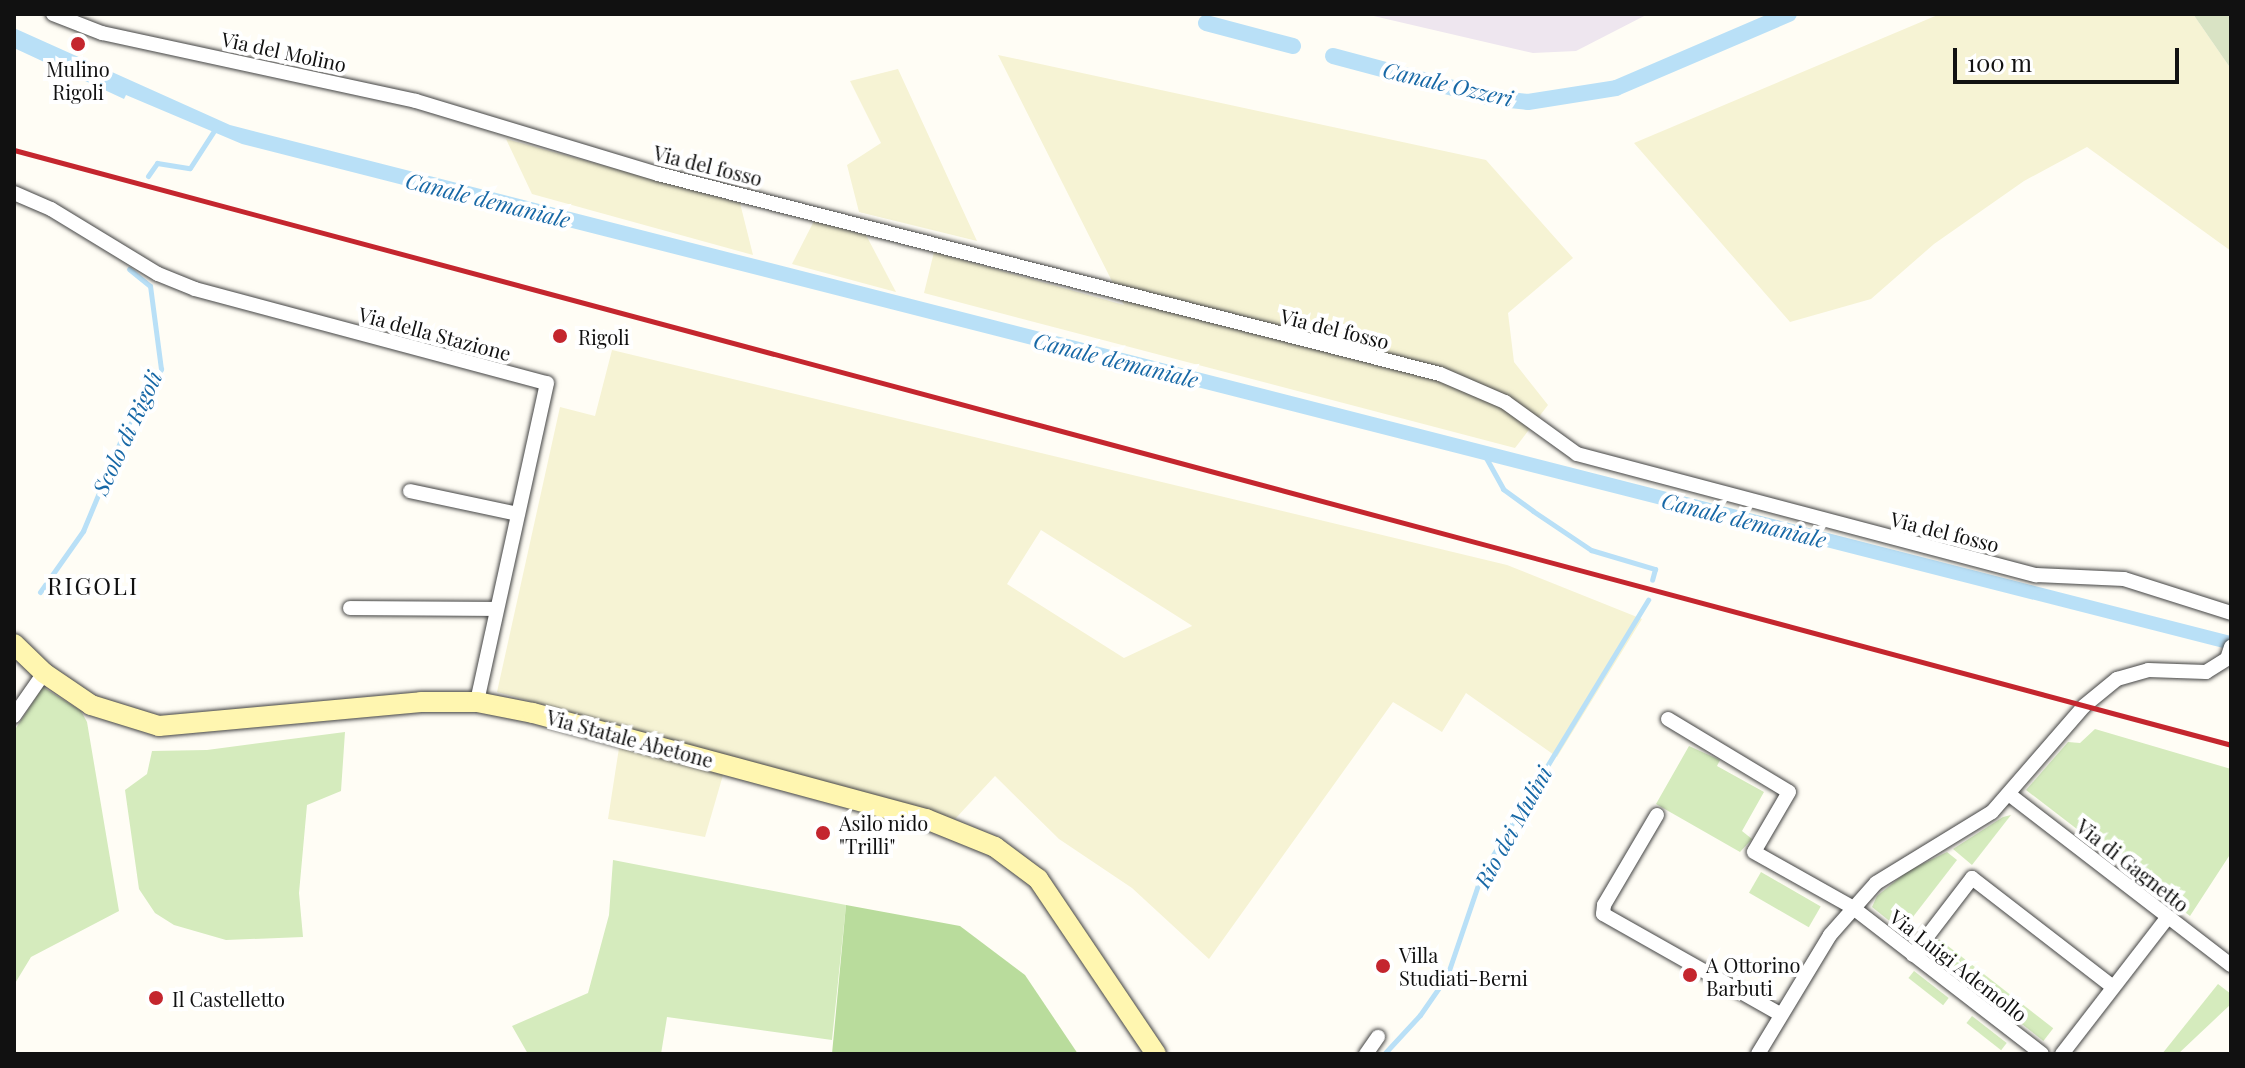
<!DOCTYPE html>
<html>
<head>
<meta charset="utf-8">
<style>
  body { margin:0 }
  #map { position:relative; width:2245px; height:1068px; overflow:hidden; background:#fffdf5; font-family:"Playfair Display",serif }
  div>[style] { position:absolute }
  .industrial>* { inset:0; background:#eee6ef }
  .farmland>* { inset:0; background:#f6f3d4 }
  .green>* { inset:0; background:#d5ebbd; transform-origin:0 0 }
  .forest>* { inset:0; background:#b9dc9c }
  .cemetery>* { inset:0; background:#d9e3c4 }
  .water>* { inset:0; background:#b9e0f7 }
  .stream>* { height:5px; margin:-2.5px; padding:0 2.5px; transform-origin:2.5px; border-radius:2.5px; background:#b9e0f7 }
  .canal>* { height:16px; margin:-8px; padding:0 8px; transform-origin:8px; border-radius:8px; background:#b9e0f7 }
  .roads { filter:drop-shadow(0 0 2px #444) drop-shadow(0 0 2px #444) }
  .street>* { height:14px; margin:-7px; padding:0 7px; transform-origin:7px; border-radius:7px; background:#fff }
  .secondary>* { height:20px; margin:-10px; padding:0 10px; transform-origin:10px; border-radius:10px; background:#fff6b0 }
  .rail>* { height:5px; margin:-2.5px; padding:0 2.5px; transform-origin:2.5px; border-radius:2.5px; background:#c4262e }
  .dots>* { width:22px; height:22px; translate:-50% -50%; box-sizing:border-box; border:4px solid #fff; border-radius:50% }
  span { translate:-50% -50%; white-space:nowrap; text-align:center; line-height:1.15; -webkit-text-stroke:8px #fff; paint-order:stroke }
  .street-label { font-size:20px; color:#111 }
  .poi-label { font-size:20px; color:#111 }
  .left { translate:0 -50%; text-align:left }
  .water-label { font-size:22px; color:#1768a6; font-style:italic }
  .quarter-label { font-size:24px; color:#111; letter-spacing:2px }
  .frame { position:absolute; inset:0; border:16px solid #111; pointer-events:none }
  .scale { position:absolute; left:1953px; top:48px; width:226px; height:36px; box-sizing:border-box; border:4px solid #111; border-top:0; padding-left:10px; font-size:24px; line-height:28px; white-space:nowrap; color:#111; -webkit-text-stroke:6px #fff; paint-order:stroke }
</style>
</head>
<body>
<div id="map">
  <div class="industrial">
    <i style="clip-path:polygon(1365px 14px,1648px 14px,1576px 51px,1533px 53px)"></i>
  </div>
  <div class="farmland">
    <i style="clip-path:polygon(1940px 14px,2193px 14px,2231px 69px,2231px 251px,2087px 147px,2024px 181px,1934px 244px,1871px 299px,1790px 322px,1634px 143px)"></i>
    <i style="clip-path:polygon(998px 55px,1486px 160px,1573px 258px,1508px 313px,1514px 362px,1548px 405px,1515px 448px,924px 293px,934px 252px,1124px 305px)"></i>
    <i style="clip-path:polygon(898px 69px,977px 241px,859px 212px,847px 165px,881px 143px,850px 81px)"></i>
    <i style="clip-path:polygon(506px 139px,740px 203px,753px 255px,532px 194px)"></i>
    <i style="clip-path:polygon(814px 221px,866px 235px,896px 292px,792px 264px)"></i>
    <i style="clip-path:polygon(evenodd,612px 350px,1507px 565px,1642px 619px,1557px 757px,1466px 693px,1442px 732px,1393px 702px,1209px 959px,1132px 888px,1059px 839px,995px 776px,955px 819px,497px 692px,560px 407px,595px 416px,612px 350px,1041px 530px,1191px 625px,1192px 626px,1124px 658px,1007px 584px,1041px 530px)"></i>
    <i style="clip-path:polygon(619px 748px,723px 775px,705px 837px,608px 819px)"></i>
  </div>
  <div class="green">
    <i style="clip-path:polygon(43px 687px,81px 711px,87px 722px,119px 911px,31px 957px,14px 985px,14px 731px)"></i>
    <i style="clip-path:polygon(2095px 729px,2231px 769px,2231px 853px,2190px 916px,2026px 790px,2068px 742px,2080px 743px)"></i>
    <i style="clip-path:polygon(345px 732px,341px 791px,307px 805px,299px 893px,303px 937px,226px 940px,174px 925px,155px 913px,139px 889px,125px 790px,147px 774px,152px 751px,207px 750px)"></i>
    <i style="clip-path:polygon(1689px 746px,1720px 760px,1717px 766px,1764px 792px,1742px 831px,1752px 839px,1740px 852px,1656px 804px)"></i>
    <i style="clip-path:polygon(2011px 815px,1972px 865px,1953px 849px,2003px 817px)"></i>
    <i style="clip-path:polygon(1947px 852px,1957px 860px,1902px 931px,1872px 907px,1877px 896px,1908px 871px)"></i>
    <i style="clip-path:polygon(613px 860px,846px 905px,832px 1040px,667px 1017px,661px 1054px,528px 1054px,512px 1026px,588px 993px,609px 915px)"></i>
    <i style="left:1761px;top:872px;width:69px;height:24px;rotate:30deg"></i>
    <i style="left:1939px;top:939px;width:145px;height:16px;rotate:38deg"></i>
    <i style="left:1914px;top:971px;width:44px;height:9px;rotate:38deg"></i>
    <i style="clip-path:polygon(2218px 984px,2231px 994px,2231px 1004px,2178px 1054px,2162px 1054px)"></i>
    <i style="left:1972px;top:1016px;width:44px;height:9px;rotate:38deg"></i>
  </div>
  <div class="forest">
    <i style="clip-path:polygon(846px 905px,960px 926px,1025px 975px,1078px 1054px,832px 1054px)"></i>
  </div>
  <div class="cemetery">
    <i style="clip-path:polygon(2193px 14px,2231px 14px,2231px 69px)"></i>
  </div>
  <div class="water">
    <i style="clip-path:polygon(14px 28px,230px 125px,2231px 636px,2231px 650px,242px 144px,126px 95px,124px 99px,14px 48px)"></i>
  </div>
  <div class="stream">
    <i style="left:148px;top:176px;width:16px;rotate:-55deg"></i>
    <i style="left:157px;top:163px;width:33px;rotate:9deg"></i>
    <i style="left:190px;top:168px;width:46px;rotate:-57.3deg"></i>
    <i style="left:1485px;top:456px;width:38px;rotate:61deg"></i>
    <i style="left:1503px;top:489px;width:37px;rotate:36deg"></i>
    <i style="left:1533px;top:511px;width:70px;rotate:33.9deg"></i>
    <i style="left:1591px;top:550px;width:67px;rotate:16.5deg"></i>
    <i style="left:1655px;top:569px;width:11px;rotate:105deg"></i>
    <i style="left:40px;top:592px;width:75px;rotate:-54.8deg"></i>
    <i style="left:83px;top:531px;width:96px;rotate:-67.4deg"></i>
    <i style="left:120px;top:442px;width:84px;rotate:-60.7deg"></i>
    <i style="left:161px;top:369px;width:84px;rotate:-97.5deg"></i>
    <i style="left:150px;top:286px;width:27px;rotate:-141deg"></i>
    <i style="left:1384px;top:1054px;width:53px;rotate:-47.3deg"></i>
    <i style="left:1420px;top:1015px;width:47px;rotate:-55.3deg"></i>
    <i style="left:1447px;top:976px;width:109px;rotate:-71.2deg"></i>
    <i style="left:1482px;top:873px;width:320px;rotate:-58.7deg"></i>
  </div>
  <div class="canal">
    <i style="left:1206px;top:23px;width:90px;rotate:14.8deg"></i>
    <i style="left:1333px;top:56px;width:163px;rotate:14.9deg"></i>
    <i style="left:1491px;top:98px;width:37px;rotate:6deg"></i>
    <i style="left:1528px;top:102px;width:89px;rotate:-9deg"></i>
    <i style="left:1616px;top:88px;width:188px;rotate:-23.2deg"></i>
  </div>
  <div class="roads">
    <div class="street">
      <i style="left:53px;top:14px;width:53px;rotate:21.2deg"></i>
      <i style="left:102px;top:33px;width:321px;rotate:12.2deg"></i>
      <i style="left:416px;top:101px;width:253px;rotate:16.8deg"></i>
      <i style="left:658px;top:174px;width:807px;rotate:14.35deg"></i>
      <i style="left:1440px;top:374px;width:71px;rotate:23.3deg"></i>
      <i style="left:1505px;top:402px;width:89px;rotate:35.8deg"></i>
      <i style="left:1577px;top:454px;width:475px;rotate:14.8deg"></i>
      <i style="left:2036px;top:575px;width:88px;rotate:2.6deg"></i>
      <i style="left:2124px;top:579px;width:112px;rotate:17.6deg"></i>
      <i style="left:14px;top:193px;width:40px;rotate:23.4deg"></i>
      <i style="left:51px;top:209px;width:125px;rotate:31.3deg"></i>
      <i style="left:158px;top:274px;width:40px;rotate:22deg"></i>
      <i style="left:195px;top:289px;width:364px;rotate:15deg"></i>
      <i style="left:547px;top:383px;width:327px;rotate:102.4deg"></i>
      <i style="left:410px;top:491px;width:110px;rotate:12deg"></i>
      <i style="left:350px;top:608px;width:146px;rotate:0.4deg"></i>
      <i style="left:14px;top:716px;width:52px;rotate:-55.1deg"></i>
      <i style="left:1668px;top:719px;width:141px;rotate:31.1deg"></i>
      <i style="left:1789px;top:792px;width:69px;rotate:120.3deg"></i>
      <i style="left:1754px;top:852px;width:112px;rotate:29.3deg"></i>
      <i style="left:1852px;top:907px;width:240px;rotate:37.7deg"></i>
      <i style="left:2010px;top:795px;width:279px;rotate:37.6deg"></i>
      <i style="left:1657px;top:815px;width:104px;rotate:120.5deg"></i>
      <i style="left:1604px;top:905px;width:9px;rotate:96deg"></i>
      <i style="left:1603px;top:914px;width:203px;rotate:29.5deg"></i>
      <i style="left:1913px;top:955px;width:97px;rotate:-52.5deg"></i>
      <i style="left:1972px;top:878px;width:178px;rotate:37.7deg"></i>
      <i style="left:1366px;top:1054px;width:21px;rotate:-55deg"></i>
      <i style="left:1758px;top:1054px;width:139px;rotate:-58.8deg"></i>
      <i style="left:1830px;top:935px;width:69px;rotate:-48.5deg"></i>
      <i style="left:1876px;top:883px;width:136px;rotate:-31.5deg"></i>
      <i style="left:1992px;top:812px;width:140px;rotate:-49deg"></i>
      <i style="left:2084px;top:706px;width:43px;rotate:-39.3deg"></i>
      <i style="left:2117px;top:679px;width:32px;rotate:-16deg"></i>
      <i style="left:2148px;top:670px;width:58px;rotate:2deg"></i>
      <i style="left:2206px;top:672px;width:25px;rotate:-32deg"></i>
      <i style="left:2227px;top:659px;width:13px;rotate:-72deg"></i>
      <i style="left:2062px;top:1054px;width:173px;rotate:-52.3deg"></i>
    </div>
    <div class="secondary">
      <i style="left:14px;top:644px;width:42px;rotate:44deg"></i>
      <i style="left:44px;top:673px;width:57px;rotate:34.2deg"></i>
      <i style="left:91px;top:705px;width:71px;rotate:17.2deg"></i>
      <i style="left:159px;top:726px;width:263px;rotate:-5.2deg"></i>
      <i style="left:421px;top:702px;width:56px"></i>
      <i style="left:477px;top:702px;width:57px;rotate:11.1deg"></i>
      <i style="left:533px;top:713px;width:407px;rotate:15.1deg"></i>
      <i style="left:926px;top:819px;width:74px;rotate:22.1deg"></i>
      <i style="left:995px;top:847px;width:54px;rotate:36.7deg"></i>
      <i style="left:1038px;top:879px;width:211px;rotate:56deg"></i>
    </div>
  </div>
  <div class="rail">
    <i style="left:14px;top:150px;width:2295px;rotate:15.02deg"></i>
  </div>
  <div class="dots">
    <i style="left:78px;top:44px;background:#c4262e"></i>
    <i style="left:560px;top:336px;background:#c4262e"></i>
    <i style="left:823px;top:833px;background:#c4262e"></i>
    <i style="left:1383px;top:966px;background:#c4262e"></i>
    <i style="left:1690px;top:975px;background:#c4262e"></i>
    <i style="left:156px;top:998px;background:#c4262e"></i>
  </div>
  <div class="street-label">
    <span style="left:284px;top:51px;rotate:12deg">Via del Molino</span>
    <span style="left:708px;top:165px;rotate:14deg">Via del fosso</span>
    <span style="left:1335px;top:328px;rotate:14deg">Via del fosso</span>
    <span style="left:435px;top:333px;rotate:15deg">Via della Stazione</span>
    <span style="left:1945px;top:531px;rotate:14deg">Via del fosso</span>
    <span style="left:630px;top:738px;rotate:15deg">Via Statale Abetone</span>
    <span style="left:2133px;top:865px;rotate:38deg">Via di Gagnetto</span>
    <span style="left:1959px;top:965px;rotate:38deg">Via Luigi Ademollo</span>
  </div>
  <div class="poi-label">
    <span style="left:78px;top:80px">Mulino<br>Rigoli</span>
    <span class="left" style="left:578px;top:336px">Rigoli</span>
    <span class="left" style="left:839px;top:834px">Asilo nido<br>"Trilli"</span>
    <span class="left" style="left:1399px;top:966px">Villa<br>Studiati-Berni</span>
    <span class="left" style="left:1706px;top:976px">A Ottorino<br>Barbuti</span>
    <span class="left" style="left:172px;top:998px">Il Castelletto</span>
  </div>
  <div class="water-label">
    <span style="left:1448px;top:84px;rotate:13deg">Canale Ozzeri</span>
    <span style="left:488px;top:200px;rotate:14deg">Canale demaniale</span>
    <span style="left:1116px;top:360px;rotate:14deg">Canale demaniale</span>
    <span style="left:127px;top:433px;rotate:-65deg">Scolo di Rigoli</span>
    <span style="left:1744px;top:520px;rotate:14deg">Canale demaniale</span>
    <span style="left:1513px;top:827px;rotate:-61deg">Rio dei Mulini</span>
  </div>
  <div class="quarter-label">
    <span style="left:93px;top:586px">RIGOLI</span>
  </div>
  <div class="frame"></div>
  <div class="scale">100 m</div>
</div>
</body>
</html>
